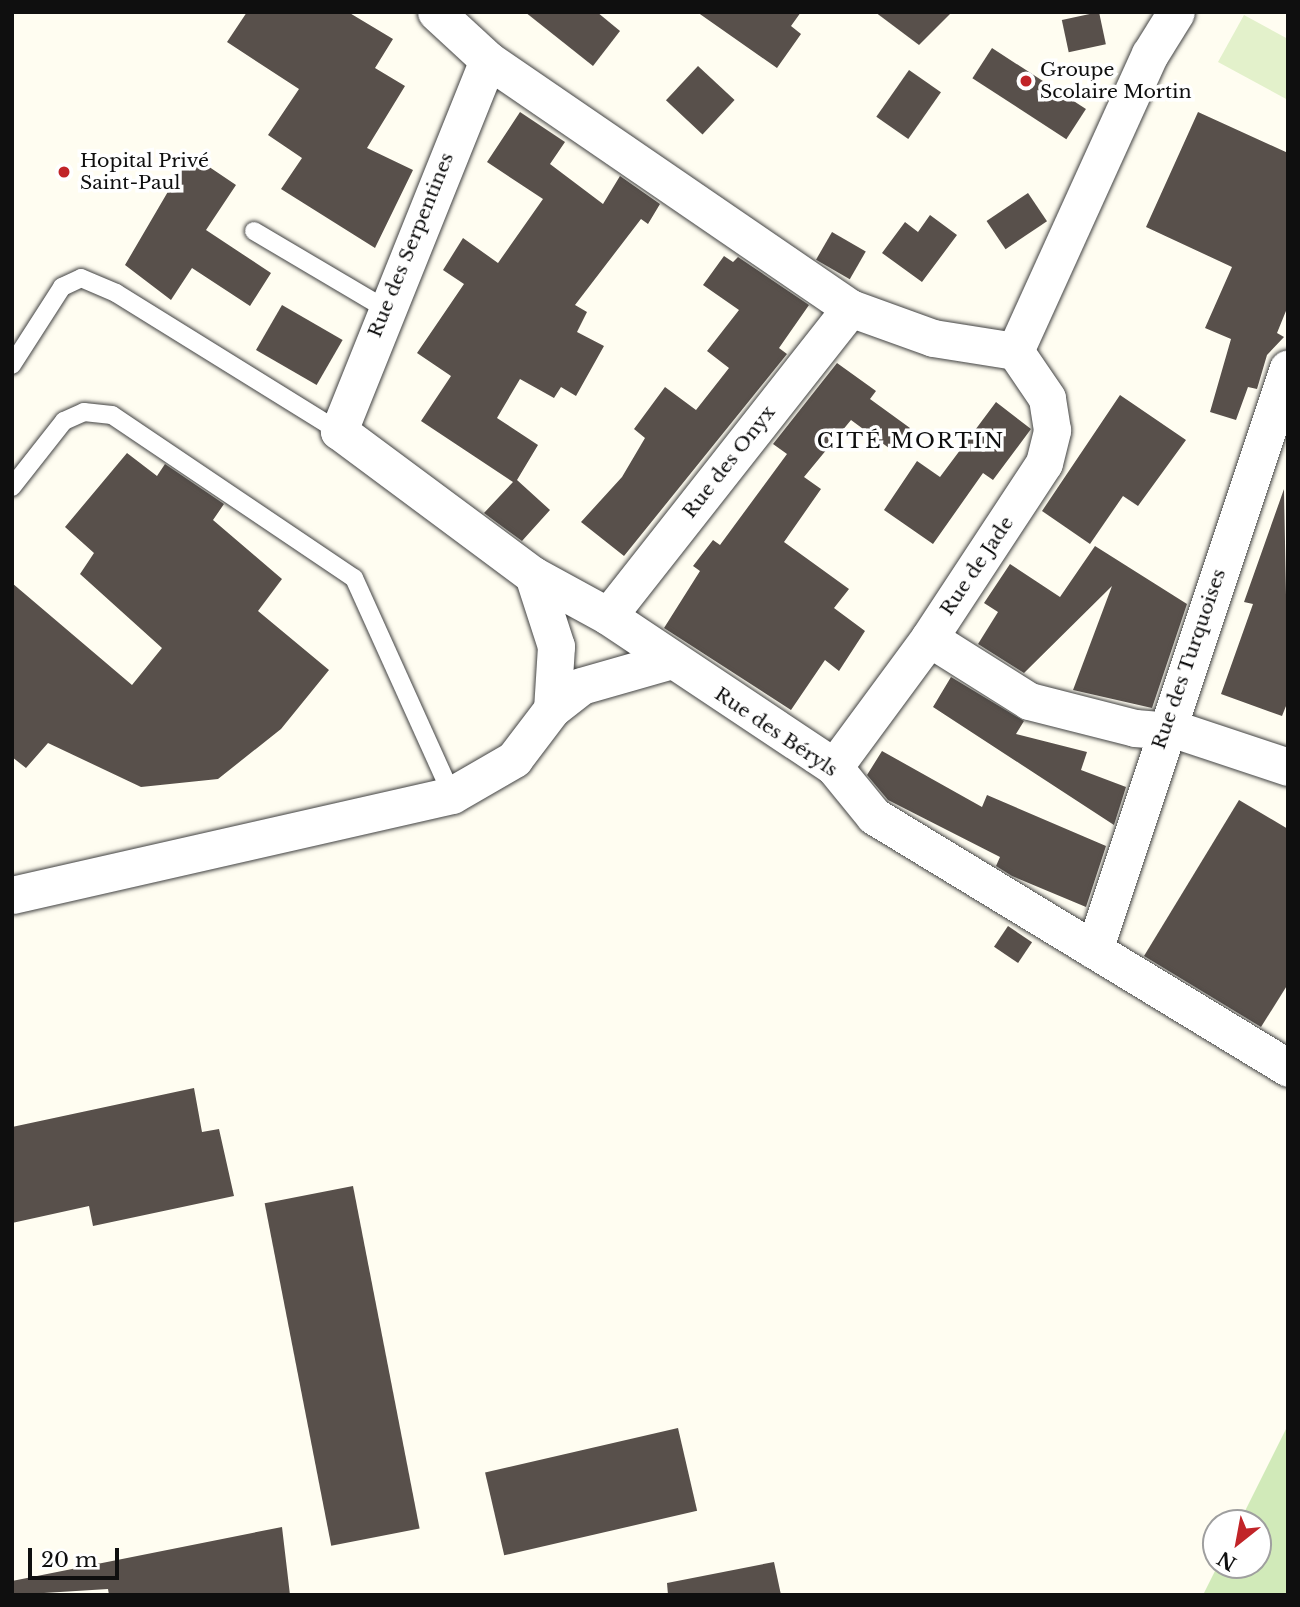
<!DOCTYPE html>
<html>
<head>
<meta charset="utf-8">
<style>
  body { margin:0 }
  #map { position:relative; width:1300px; height:1607px; overflow:hidden; background:#fffdf1; font-family:"Libre Baskerville",serif }
  div>[style] { position:absolute }
  .green>* { inset:0; background:#d1eab9 }
  .pitch>* { inset:0; background:#e3f1cb }
  .building>* { inset:0; background:#58504b; transform-origin:0 0 }
  .roads { filter:drop-shadow(0 0 2px #424242) drop-shadow(0 0 2px #424242) }
  .lane>* { height:18px; margin:-9px; padding:0 9px; transform-origin:9px; border-radius:9px; background:#fff }
  .street>* { height:37px; margin:-18.5px; padding:0 18.5px; transform-origin:18.5px; border-radius:18.5px; background:#fff }
  .dots>* { width:19px; height:19px; translate:-50% -50%; box-sizing:border-box; border:4px solid #fff; border-radius:50% }
  span { translate:-50% -50%; white-space:nowrap; text-align:center; line-height:1.15; -webkit-text-stroke:7px #fff; paint-order:stroke }
  .poi-label { font-size:19px; color:#0f0f0f }
  .left { translate:0 -50%; text-align:left }
  .street-label { font-size:19px; color:#0f0f0f }
  .neighbourhood-label { font-size:21px; color:#0f0f0f; letter-spacing:2px }
  .frame { position:absolute; inset:0; border:14px solid #0f0f0f; pointer-events:none }
  .north { position:absolute; left:1202px; top:1509px; width:70px; height:70px; box-sizing:border-box; background:#fff; border:2px solid #9f9f9f; border-radius:50%; rotate:211deg; font-size:19px; font-weight:700; line-height:28px; text-align:center; color:#0f0f0f }
  .north::after { content:''; display:block; margin:auto; width:24px; height:32px; background:#c12428; clip-path:polygon(50% 0,100% 100%,50% 72%,0 100%) }
  .scale { position:absolute; left:28px; top:1548px; width:91px; height:32px; box-sizing:border-box; border:4px solid #0f0f0f; border-top:0; padding-left:9px; font-size:21px; line-height:24px; white-space:nowrap; color:#0f0f0f; -webkit-text-stroke:5px #fff; paint-order:stroke }
</style>
</head>
<body>
<div id="map">
  <div class="green">
    <i style="clip-path:polygon(1288px 1425px,1288px 1595px,1203px 1595px,1218px 1565px,1258px 1565px,1258px 1523px,1239px 1523px)"></i>
  </div>
  <div class="pitch">
    <i style="clip-path:polygon(1244px 15px,1288px 39px,1288px 100px,1218px 62px)"></i>
  </div>
  <div class="building">
    <i style="clip-path:polygon(247px 12px,348px 12px,393px 39px,375px 68px,405px 86px,367px 148px,413px 170px,375px 248px,281px 189px,302px 158px,268px 135px,299px 89px,227px 42px)"></i>
    <i style="clip-path:polygon(525px 12px,597px 12px,620px 31px,593px 66px)"></i>
    <i style="clip-path:polygon(697px 12px,801px 12px,791px 26px,801px 34px,777px 68px)"></i>
    <i style="clip-path:polygon(875px 12px,952px 12px,919px 45px)"></i>
    <i style="left:1099px;top:12px;width:33px;height:38px;rotate:78deg"></i>
    <i style="left:992px;top:48px;width:112px;height:36px;rotate:33deg"></i>
    <i style="left:698px;top:66px;width:50px;height:47px;rotate:43deg"></i>
    <i style="left:909px;top:70px;width:39px;height:57px;rotate:35deg"></i>
    <i style="clip-path:polygon(520px 112px,565px 142px,550px 164px,603px 204px,620px 176px,660px 204px,648px 224px,641px 219px,575px 305px,587px 312px,577px 332px,604px 346px,576px 396px,561px 387px,554px 398px,520px 379px,497px 418px,538px 445px,517px 480px,550px 510px,522px 541px,484px 513px,513px 482px,421px 421px,451px 376px,417px 353px,464px 284px,443px 270px,463px 238px,498px 263px,543px 199px,487px 162px)"></i>
    <i style="clip-path:polygon(1198px 112px,1288px 153px,1288px 306px,1277px 333px,1284px 337px,1267px 355px,1257px 389px,1248px 387px,1236px 420px,1210px 412px,1231px 339px,1205px 328px,1232px 267px,1146px 227px)"></i>
    <i style="clip-path:polygon(190px 154px,236px 185px,206px 230px,271px 273px,250px 306px,192px 268px,171px 300px,125px 265px)"></i>
    <i style="left:1028px;top:193px;width:34px;height:50px;rotate:56deg"></i>
    <i style="clip-path:polygon(930px 215px,957px 235px,922px 282px,882px 253px,905px 222px,918px 232px)"></i>
    <i style="left:832px;top:232px;width:39px;height:32px;rotate:30deg"></i>
    <i style="clip-path:polygon(724px 256px,733px 262px,738px 257px,809px 305px,779px 348px,787px 354px,624px 556px,581px 522px,622px 477px,645px 438px,634px 429px,665px 387px,696px 410px,729px 368px,707px 351px,739px 310px,703px 285px)"></i>
    <i style="left:282px;top:305px;width:70px;height:52px;rotate:30deg"></i>
    <i style="clip-path:polygon(837px 363px,876px 391px,870px 399px,910px 428px,893px 451px,851px 420px,804px 477px,821px 489px,784px 542px,849px 589px,834px 608px,865px 631px,839px 671px,825px 660px,791px 710px,664px 628px,700px 571px,693px 566px,713px 540px,720px 545px,787px 454px,773px 444px)"></i>
    <i style="clip-path:polygon(1120px 395px,1186px 440px,1138px 506px,1123px 496px,1090px 544px,1042px 511px)"></i>
    <i style="clip-path:polygon(996px 402px,1031px 429px,993px 480px,983px 473px,933px 544px,884px 510px,917px 461px,940px 477px)"></i>
    <i style="clip-path:polygon(127px 453px,157px 476px,165px 464px,224px 504px,213px 520px,282px 579px,258px 611px,329px 670px,281px 729px,218px 779px,141px 787px,48px 743px,26px 768px,12px 757px,12px 583px,132px 685px,162px 648px,80px 574px,94px 553px,65px 527px)"></i>
    <i style="clip-path:polygon(1284px 489px,1288px 701px,1282px 716px,1221px 694px,1253px 604px,1244px 602px)"></i>
    <i style="clip-path:polygon(1095px 546px,1187px 604px,1152px 708px,1073px 690px,1112px 586px,1024px 673px,978px 644px,998px 612px,984px 603px,1010px 564px,1060px 597px)"></i>
    <i style="clip-path:polygon(951px 677px,1024px 721px,1016px 734px,1087px 752px,1081px 770px,1126px 787px,1114px 825px,933px 707px)"></i>
    <i style="clip-path:polygon(882px 751px,982px 807px,987px 795px,1106px 846px,1086px 907px,1012px 876px,996px 866px,1000px 857px,888px 800px,867px 775px)"></i>
    <i style="clip-path:polygon(1239px 800px,1288px 829px,1288px 984px,1261px 1027px,1144px 956px)"></i>
    <i style="left:1008px;top:926px;width:29px;height:25px;rotate:34deg"></i>
    <i style="clip-path:polygon(194px 1088px,202px 1132px,219px 1129px,234px 1196px,93px 1226px,89px 1206px,12px 1223px,12px 1127px)"></i>
    <i style="left:353px;top:1186px;width:349px;height:90px;rotate:79deg"></i>
    <i style="left:678px;top:1428px;width:85px;height:198px;rotate:77deg"></i>
    <i style="clip-path:polygon(282px 1527px,290px 1595px,109px 1595px,108px 1589px,12px 1595px,12px 1581px)"></i>
    <i style="clip-path:polygon(774px 1562px,781px 1595px,668px 1595px,667px 1583px)"></i>
  </div>
  <div class="roads">
    <div class="lane">
      <i style="left:254px;top:231px;width:151px;rotate:30.6deg"></i>
      <i style="left:12px;top:365px;width:93px;rotate:-57.3deg"></i>
      <i style="left:62px;top:287px;width:21px;rotate:-25deg"></i>
      <i style="left:81px;top:278px;width:38px;rotate:23deg"></i>
      <i style="left:116px;top:293px;width:262px;rotate:31.8deg"></i>
      <i style="left:12px;top:487px;width:84px;rotate:-51.8deg"></i>
      <i style="left:64px;top:421px;width:22px;rotate:-24deg"></i>
      <i style="left:84px;top:412px;width:28px;rotate:6deg"></i>
      <i style="left:112px;top:415px;width:292px;rotate:34deg"></i>
      <i style="left:354px;top:578px;width:238px;rotate:65.7deg"></i>
    </div>
    <div class="street">
      <i style="left:436px;top:12px;width:71px;rotate:42.7deg"></i>
      <i style="left:488px;top:60px;width:439px;rotate:34.4deg"></i>
      <i style="left:850px;top:308px;width:88px;rotate:19.9deg"></i>
      <i style="left:933px;top:338px;width:83px;rotate:9deg"></i>
      <i style="left:488px;top:60px;width:400px;rotate:111.9deg"></i>
      <i style="left:339px;top:431px;width:242px;rotate:36.6deg"></i>
      <i style="left:533px;top:575px;width:85px;rotate:28.7deg"></i>
      <i style="left:608px;top:616px;width:272px;rotate:33.7deg"></i>
      <i style="left:834px;top:767px;width:63px;rotate:50.8deg"></i>
      <i style="left:874px;top:816px;width:485px;rotate:31.3deg"></i>
      <i style="left:1015px;top:351px;width:326px;rotate:-65.6deg"></i>
      <i style="left:1150px;top:54px;width:49px;rotate:-58.2deg"></i>
      <i style="left:533px;top:575px;width:75px;rotate:72.1deg"></i>
      <i style="left:556px;top:646px;width:63px;rotate:93.6deg"></i>
      <i style="left:608px;top:616px;width:392px;rotate:-51.8deg"></i>
      <i style="left:929px;top:638px;width:118px;rotate:32.2deg"></i>
      <i style="left:1029px;top:701px;width:109px;rotate:14.3deg"></i>
      <i style="left:1135px;top:728px;width:48px;rotate:4.8deg"></i>
      <i style="left:1183px;top:732px;width:111px;rotate:18.4deg"></i>
      <i style="left:834px;top:767px;width:160px;rotate:-53.6deg"></i>
      <i style="left:929px;top:638px;width:209px;rotate:-56.7deg"></i>
      <i style="left:1044px;top:463px;width:34px;rotate:-76deg"></i>
      <i style="left:1052px;top:430px;width:32px;rotate:-99deg"></i>
      <i style="left:1047px;top:398px;width:57px;rotate:-124.2deg"></i>
      <i style="left:12px;top:895px;width:451px;rotate:-12.8deg"></i>
      <i style="left:452px;top:795px;width:72px;rotate:-30.1deg"></i>
      <i style="left:514px;top:759px;width:63px;rotate:-52.8deg"></i>
      <i style="left:552px;top:709px;width:37px;rotate:-38deg"></i>
      <i style="left:581px;top:686px;width:91px;rotate:-15.9deg"></i>
      <i style="left:1094px;top:950px;width:613px;rotate:-71.57deg"></i>
    </div>
  </div>
  <div class="dots">
    <i style="left:1026px;top:81px;background:#c12428"></i>
    <i style="left:64px;top:172px;background:#c12428"></i>
  </div>
  <div class="poi-label">
    <span class="left" style="left:1040px;top:81px">Groupe<br>Scolaire Mortin</span>
    <span class="left" style="left:80px;top:172px">Hopital Privé<br>Saint-Paul</span>
  </div>
  <div class="street-label">
    <span style="left:411px;top:245px;rotate:-68deg">Rue des Serpentines</span>
    <span style="left:729px;top:462px;rotate:-52deg">Rue des Onyx</span>
    <span style="left:977px;top:566px;rotate:-56deg">Rue de Jade</span>
    <span style="left:1189px;top:659px;rotate:-71deg">Rue des Turquoises</span>
    <span style="left:776px;top:732px;rotate:34deg">Rue des Béryls</span>
  </div>
  <div class="neighbourhood-label">
    <span style="left:911px;top:441px">CITÉ MORTIN</span>
  </div>
  <div class="frame"></div>
  <div class="north">N</div>
  <div class="scale">20 m</div>
</div>
</body>
</html>
